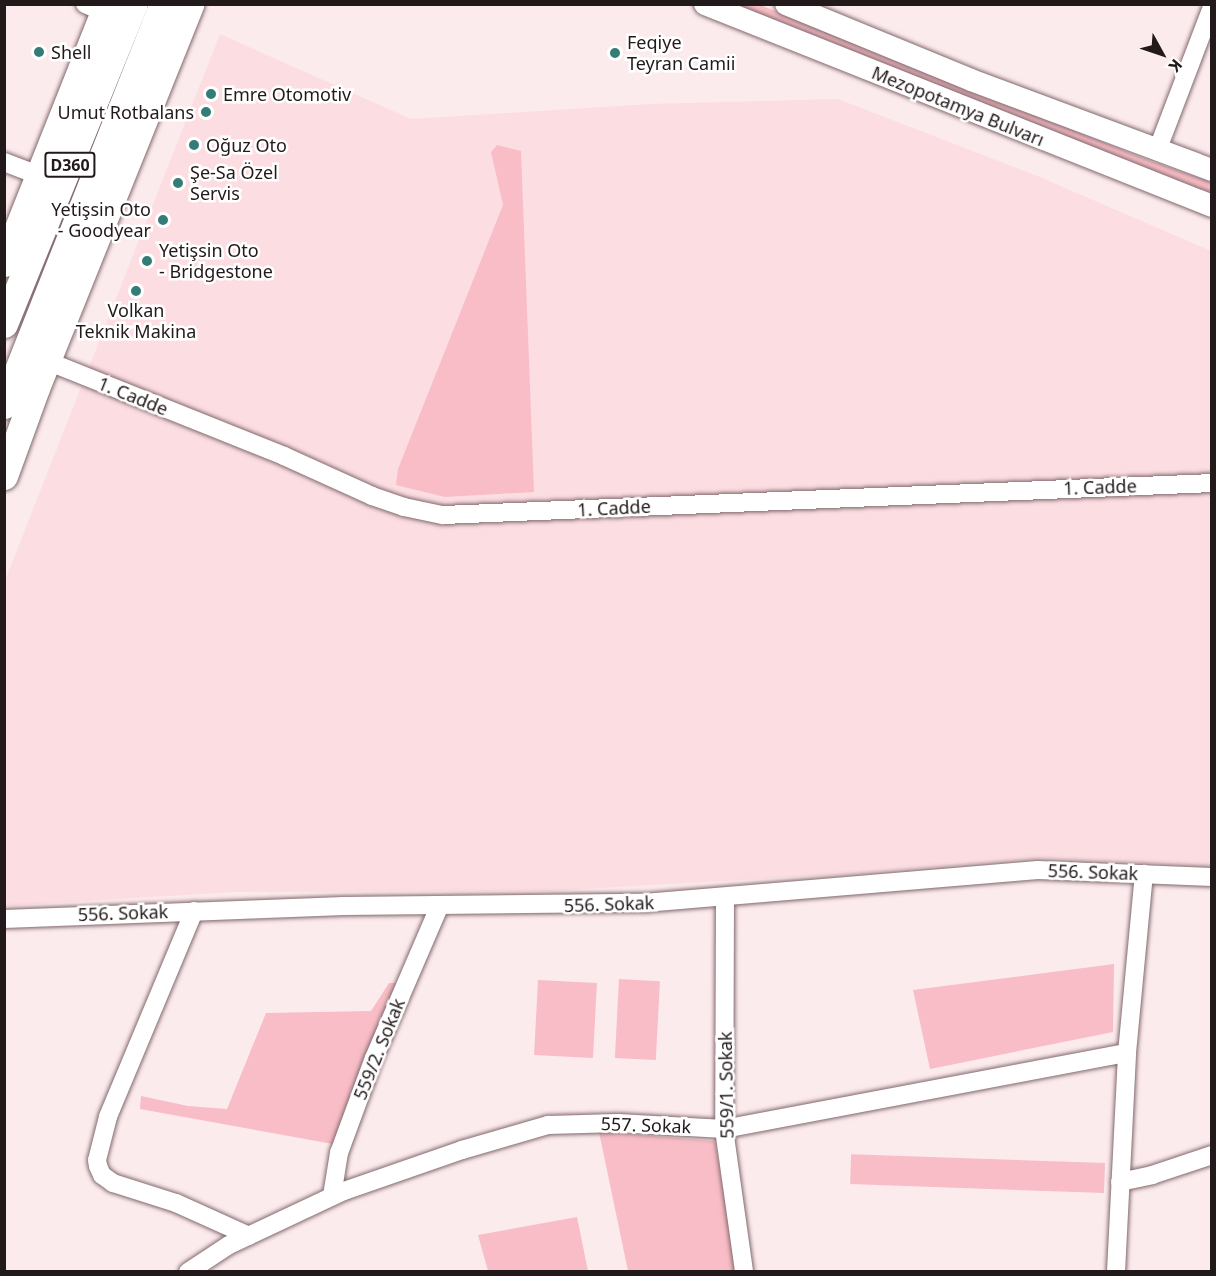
<!DOCTYPE html>
<html>
<head>
<meta charset="utf-8">
<style>
  body { margin:0 }
  #map { position:relative; width:1216px; height:1276px; overflow:hidden; background:#fcebed; font-family:"Noto Sans",sans-serif }
  div>[style] { position:absolute }
  .built>* { inset:0; background:#fcdee2 }
  .green>* { inset:0; background:#f8bdc6; transform-origin:0 0 }
  .roads { filter:drop-shadow(0 0 2px #81696d) drop-shadow(0 0 2px #81696d) }
  .minor>* { height:18px; margin:-9px; padding:0 9px; transform-origin:9px; border-radius:9px; background:#fff }
  .major>* { height:22px; margin:-11px; padding:0 11px; transform-origin:11px; border-radius:11px; background:#fff }
  .highway>* { height:27px; margin:-13.5px; padding:0 13.5px; transform-origin:13.5px; border-radius:13.5px; background:#fff }
  .dots>* { width:16px; height:16px; translate:-50% -50%; box-sizing:border-box; border:3px solid #fff; border-radius:50% }
  span { translate:-50% -50%; white-space:nowrap; text-align:center; line-height:1.15; -webkit-text-stroke:5px #fff; paint-order:stroke }
  .shield-label span { padding:2px 4px; background:#fff; border:2px solid; border-radius:4px; -webkit-text-stroke-width:0 }
  .shield-label { font-size:16px; color:#22191a; font-weight:700 }
  .poi-label { font-size:18px; color:#22191a }
  .left { translate:0 -50%; text-align:left }
  .right { translate:-100% -50%; text-align:right }
  .street-label { font-size:18px; color:#22191a }
  .frame { position:absolute; inset:0; border:6px solid #22191a; pointer-events:none }
  .north { position:absolute; left:1132px; top:24px; width:60px; height:60px; -webkit-text-stroke:4px #fff; paint-order:stroke; rotate:130deg; font-size:16px; font-weight:700; line-height:24px; text-align:center; color:#22191a }
  .north::after { content:''; display:block; margin:auto; width:21px; height:27px; background:#22191a; clip-path:polygon(50% 0,100% 100%,50% 72%,0 100%) }
</style>
</head>
<body>
<div id="map">
  <div class="built">
    <i style="clip-path:polygon(220px 34px,411px 119px,649px 104px,838px 99px,1040px 177px,1211px 251px,1211px 866px,1043px 858px,848px 874px,548px 891px,233px 892px,5px 906px,4px 583px)"></i>
  </div>
  <div class="green">
    <i style="clip-path:polygon(730px 5px,760px 5px,1145px 159px,1211px 182px,1211px 195px)"></i>
    <i style="clip-path:polygon(497px 145px,521px 151px,534px 492px,445px 497px,396px 485px,398px 469px,503px 205px,491px 152px)"></i>
    <i style="clip-path:polygon(1114px 964px,1113px 1032px,930px 1069px,913px 990px)"></i>
    <i style="left:619px;top:979px;width:41px;height:79px;rotate:3deg"></i>
    <i style="left:538px;top:980px;width:59px;height:75px;rotate:3deg"></i>
    <i style="clip-path:polygon(389px 983px,396px 983px,333px 1144px,140px 1109px,141px 1096px,188px 1106px,227px 1109px,266px 1013px,371px 1011px)"></i>
    <i style="clip-path:polygon(599px 1132px,715px 1141px,737px 1271px,628px 1271px)"></i>
    <i style="left:1105px;top:1163px;width:30px;height:254px;rotate:92deg"></i>
    <i style="clip-path:polygon(577px 1217px,588px 1271px,488px 1271px,478px 1235px)"></i>
  </div>
  <div class="roads">
    <div class="minor">
      <i style="left:85px;top:4px;width:21px;rotate:23deg"></i>
      <i style="left:1157px;top:151px;width:154px;rotate:-69.1deg"></i>
      <i style="left:4px;top:162px;width:39px;rotate:21deg"></i>
      <i style="left:47px;top:361px;width:255px;rotate:21.8deg"></i>
      <i style="left:284px;top:456px;width:97px;rotate:24.4deg"></i>
      <i style="left:372px;top:496px;width:34px;rotate:19deg"></i>
      <i style="left:404px;top:507px;width:40px;rotate:12deg"></i>
      <i style="left:443px;top:515px;width:770px;rotate:-2.38deg"></i>
      <i style="left:725px;top:898px;width:231px;rotate:90.2deg"></i>
      <i style="left:724px;top:1129px;width:144px;rotate:82deg"></i>
      <i style="left:194px;top:911px;width:223px;rotate:112.7deg"></i>
      <i style="left:108px;top:1117px;width:44px;rotate:104.3deg"></i>
      <i style="left:97px;top:1160px;width:6px;rotate:81deg"></i>
      <i style="left:98px;top:1166px;width:10px;rotate:66deg"></i>
      <i style="left:102px;top:1175px;width:14px;rotate:36deg"></i>
      <i style="left:113px;top:1183px;width:66px;rotate:17.6deg"></i>
      <i style="left:176px;top:1203px;width:80px;rotate:24.3deg"></i>
      <i style="left:4px;top:919px;width:340px;rotate:-2.2deg"></i>
      <i style="left:344px;top:906px;width:300px;rotate:-0.6deg"></i>
      <i style="left:644px;top:903px;width:395px;rotate:-4.8deg"></i>
      <i style="left:1038px;top:870px;width:174px;rotate:2.3deg"></i>
      <i style="left:1120px;top:1182px;width:33px;rotate:-12deg"></i>
      <i style="left:1152px;top:1175px;width:63px;rotate:-18.4deg"></i>
      <i style="left:332px;top:1196px;width:44px;rotate:-80.8deg"></i>
      <i style="left:339px;top:1153px;width:101px;rotate:-69.8deg"></i>
      <i style="left:374px;top:1058px;width:164px;rotate:-66.7deg"></i>
      <i style="left:188px;top:1272px;width:49px;rotate:-33.4deg"></i>
      <i style="left:229px;top:1245px;width:127px;rotate:-25.2deg"></i>
      <i style="left:344px;top:1191px;width:125px;rotate:-19.2deg"></i>
      <i style="left:462px;top:1150px;width:90px;rotate:-16.2deg"></i>
      <i style="left:548px;top:1125px;width:70px;rotate:-1.6deg"></i>
      <i style="left:618px;top:1123px;width:106px;rotate:3.2deg"></i>
      <i style="left:724px;top:1129px;width:410px;rotate:-10.7deg"></i>
      <i style="left:1116px;top:1272px;width:219px;rotate:-87.1deg"></i>
      <i style="left:1127px;top:1053px;width:180px;rotate:-84.6deg"></i>
    </div>
    <div class="major">
      <i style="left:705px;top:4px;width:546px;rotate:21.72deg"></i>
      <i style="left:786px;top:4px;width:200px;rotate:22.3deg"></i>
      <i style="left:971px;top:80px;width:257px;rotate:20.5deg"></i>
    </div>
    <div class="highway">
      <i style="left:4px;top:263px;width:279px;rotate:-68.3deg"></i>
      <i style="left:4px;top:324px;width:345px;rotate:-67.9deg"></i>
      <i style="left:4px;top:405px;width:431px;rotate:-68.4deg"></i>
      <i style="left:4px;top:476px;width:94px;rotate:-70deg"></i>
      <i style="left:36px;top:388px;width:414px;rotate:-68.1deg"></i>
    </div>
  </div>
  <div class="dots">
    <i style="left:39px;top:52px;background:#347c77"></i>
    <i style="left:615px;top:53px;background:#347c77"></i>
    <i style="left:211px;top:94px;background:#347c77"></i>
    <i style="left:206px;top:112px;background:#347c77"></i>
    <i style="left:194px;top:145px;background:#347c77"></i>
    <i style="left:178px;top:183px;background:#347c77"></i>
    <i style="left:163px;top:220px;background:#347c77"></i>
    <i style="left:147px;top:261px;background:#347c77"></i>
    <i style="left:136px;top:291px;background:#347c77"></i>
  </div>
  <div class="shield-label">
    <span style="left:70px;top:165px">D360</span>
  </div>
  <div class="poi-label">
    <span class="left" style="left:627px;top:53px">Feqiye<br>Teyran Camii</span>
    <span class="left" style="left:51px;top:52px">Shell</span>
    <span class="left" style="left:223px;top:94px">Emre Otomotiv</span>
    <span class="right" style="left:194px;top:112px">Umut Rotbalans</span>
    <span class="left" style="left:206px;top:145px">Oğuz Oto</span>
    <span class="left" style="left:190px;top:183px">Şe-Sa Özel<br>Servis</span>
    <span class="right" style="left:151px;top:220px">Yetişsin Oto<br>- Goodyear</span>
    <span class="left" style="left:159px;top:261px">Yetişsin Oto<br>- Bridgestone</span>
    <span style="left:136px;top:321px">Volkan<br>Teknik Makina</span>
  </div>
  <div class="street-label">
    <span style="left:958px;top:106px;rotate:22deg">Mezopotamya Bulvarı</span>
    <span style="left:133px;top:396px;rotate:22deg">1. Cadde</span>
    <span style="left:1100px;top:487px;rotate:-2deg">1. Cadde</span>
    <span style="left:614px;top:508px;rotate:-3deg">1. Cadde</span>
    <span style="left:1093px;top:872px;rotate:2deg">556. Sokak</span>
    <span style="left:609px;top:904px;rotate:-2deg">556. Sokak</span>
    <span style="left:123px;top:913px;rotate:-2deg">556. Sokak</span>
    <span style="left:379px;top:1049px;rotate:-68deg">559/2. Sokak</span>
    <span style="left:726px;top:1085px;rotate:-91deg">559/1. Sokak</span>
    <span style="left:646px;top:1125px;rotate:2deg">557. Sokak</span>
  </div>
  <div class="frame"></div>
  <div class="north">K</div>
</div>
</body>
</html>
